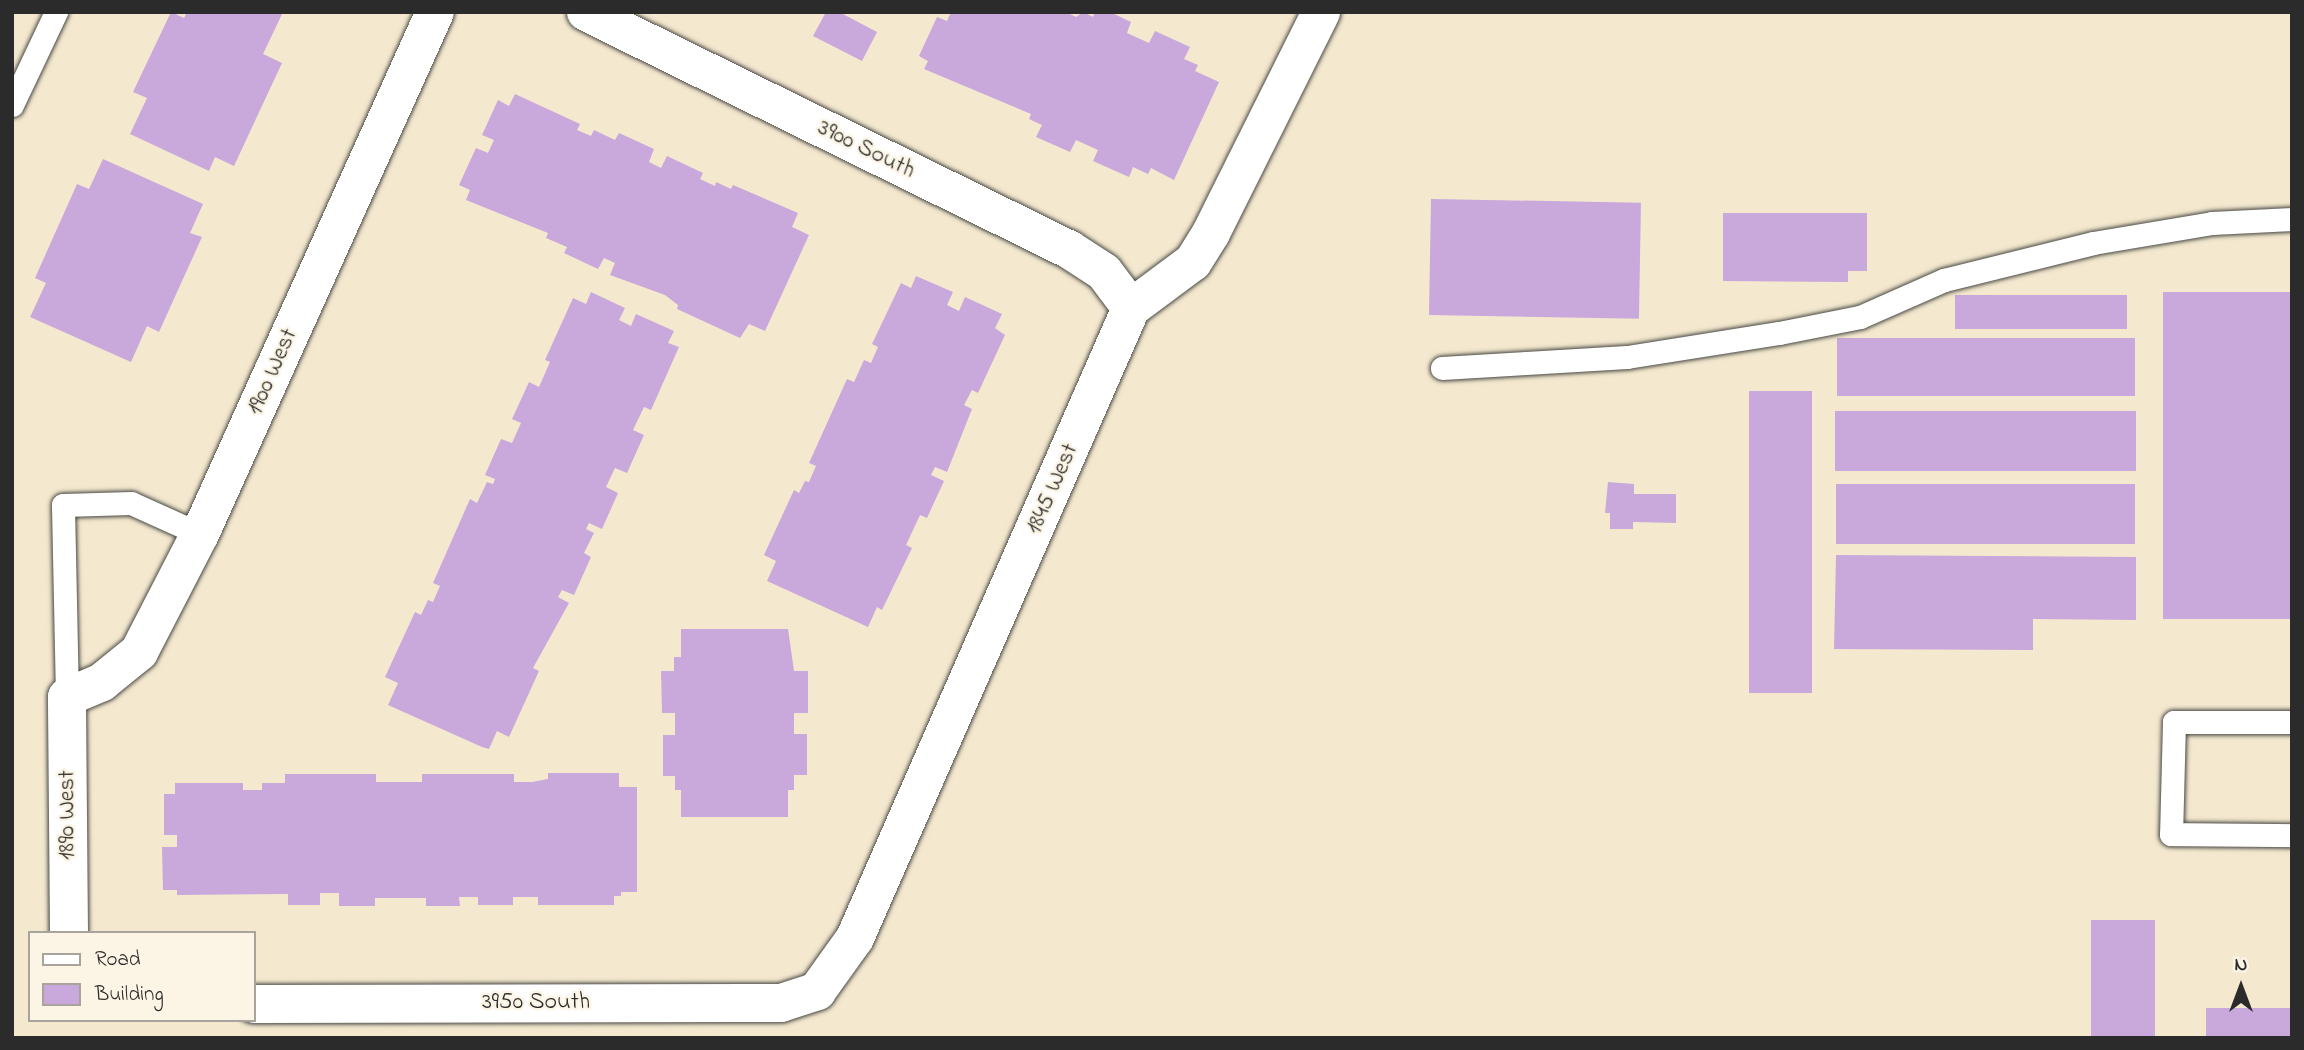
<!DOCTYPE html>
<html>
<head>
<meta charset="utf-8">
<style>
  body { margin:0 }
  #map { position:relative; width:2304px; height:1050px; overflow:hidden; background:#f4e9cf; font-family:"Indie Flower",sans-serif }
  div>[style] { position:absolute }
  .building>* { inset:0; background:#c9a8dc; transform-origin:0 0 }
  .roads { filter:drop-shadow(0 0 2px #494844) drop-shadow(0 0 2px #494844) }
  .lane>* { height:23px; margin:-11.5px; padding:0 11.5px; transform-origin:11.5px; border-radius:11.5px; background:#fff }
  .street>* { height:38px; margin:-19px; padding:0 19px; transform-origin:19px; border-radius:19px; background:#fff }
  span { translate:-50% -50%; white-space:nowrap; text-align:center; line-height:1.15; -webkit-text-stroke:5px #fcf5e5; paint-order:stroke }
  .street-label { font-size:24px; color:#2b2b2b }
  .frame { position:absolute; inset:0; border:14px solid #2b2b2b; pointer-events:none }
  .legend { position:absolute; left:28px; top:931px; width:228px; height:91px; box-sizing:border-box; background:#fcf5e5; border:2px solid #a8a49b; margin:0; padding:9px 12px; list-style:none; font-size:21px; color:#2b2b2b }
  .legend li { display:flex; align-items:center; gap:14px; height:35px }
  .legend b { width:35px; border:2px solid #a8a49b }
  .north { position:absolute; left:2206px; top:952px; width:70px; height:70px; -webkit-text-stroke:5px #fcf5e5; paint-order:stroke; rotate:0deg; font-size:19px; font-weight:700; line-height:28px; text-align:center; color:#2b2b2b }
  .north::after { content:''; display:block; margin:auto; width:24px; height:32px; background:#2b2b2b; clip-path:polygon(50% 0,100% 100%,50% 72%,0 100%) }
</style>
</head>
<body>
<div id="map">
  <div class="building">
    <i style="clip-path:polygon(171px 12px,184px 18px,187px 12px,283px 12px,263px 54px,282px 63px,234px 166px,215px 157px,209px 171px,130px 134px,147px 98px,133px 92px)"></i>
    <i style="clip-path:polygon(826px 12px,839px 12px,877px 32px,862px 61px,813px 36px)"></i>
    <i style="clip-path:polygon(951px 12px,1066px 12px,1076px 17px,1083px 12px,1093px 17px,1095px 12px,1110px 12px,1131px 22px,1127px 33px,1149px 43px,1155px 31px,1190px 47px,1184px 59px,1198px 65px,1195px 71px,1219px 82px,1174px 180px,1151px 168px,1148px 174px,1133px 167px,1129px 177px,1093px 161px,1098px 150px,1076px 140px,1070px 152px,1036px 137px,1042px 125px,1029px 119px,1031px 114px,924px 69px,928px 61px,919px 56px,937px 17px,947px 21px)"></i>
    <i style="clip-path:polygon(515px 94px,580px 124px,577px 130px,591px 136px,594px 130px,615px 140px,619px 133px,654px 149px,649px 162px,661px 168px,667px 156px,703px 173px,700px 179px,715px 186px,716px 182px,731px 189px,733px 185px,798px 213px,792px 227px,809px 235px,765px 331px,749px 324px,740px 338px,677px 309px,678px 305px,665px 295px,610px 275px,615px 263px,604px 258px,598px 269px,564px 253px,567px 247px,546px 238px,548px 233px,466px 200px,470px 190px,459px 185px,476px 148px,488px 153px,494px 140px,482px 135px,498px 100px,509px 106px)"></i>
    <i style="clip-path:polygon(103px 159px,203px 204px,190px 233px,202px 237px,159px 332px,147px 326px,131px 362px,30px 317px,46px 283px,35px 278px,77px 184px,89px 189px)"></i>
    <i style="left:1431px;top:199px;width:210px;height:116px;rotate:1deg"></i>
    <i style="clip-path:polygon(1723px 213px,1867px 213px,1867px 271px,1848px 271px,1848px 282px,1723px 281px)"></i>
    <i style="clip-path:polygon(916px 276px,953px 292px,947px 305px,959px 311px,965px 297px,1002px 314px,995px 328px,1005px 335px,978px 393px,972px 390px,964px 405px,972px 409px,947px 472px,935px 467px,931px 475px,944px 481px,927px 518px,920px 515px,906px 545px,912px 548px,882px 610px,877px 607px,868px 627px,767px 581px,776px 561px,764px 555px,794px 490px,799px 493px,805px 481px,809px 482px,816px 466px,809px 463px,847px 379px,854px 382px,864px 360px,871px 363px,878px 347px,872px 344px,901px 283px,911px 288px)"></i>
    <i style="clip-path:polygon(591px 292px,625px 308px,619px 320px,631px 326px,636px 314px,674px 331px,668px 343px,679px 347px,651px 410px,644px 407px,633px 430px,644px 435px,627px 473px,615px 468px,606px 487px,618px 493px,602px 529px,589px 523px,586px 529px,594px 533px,584px 553px,591px 557px,574px 595px,562px 590px,558px 597px,569px 603px,533px 668px,539px 671px,509px 737px,497px 731px,489px 749px,482px 747px,388px 705px,398px 683px,385px 677px,415px 612px,421px 615px,428px 600px,433px 602px,440px 586px,433px 583px,470px 499px,477px 503px,487px 482px,493px 484px,495px 479px,485px 475px,501px 439px,512px 443px,521px 423px,512px 419px,529px 382px,539px 387px,550px 362px,545px 360px,573px 298px,586px 304px)"></i>
    <i style="left:2163px;top:292px;width:129px;height:327px"></i>
    <i style="left:1955px;top:295px;width:172px;height:34px"></i>
    <i style="left:1837px;top:338px;width:298px;height:58px"></i>
    <i style="left:1749px;top:391px;width:63px;height:302px"></i>
    <i style="left:1835px;top:411px;width:301px;height:60px"></i>
    <i style="clip-path:polygon(1608px 482px,1634px 484px,1634px 494px,1676px 494px,1676px 523px,1633px 522px,1633px 529px,1610px 529px,1610px 513px,1605px 513px)"></i>
    <i style="left:1836px;top:484px;width:299px;height:60px"></i>
    <i style="clip-path:polygon(1836px 555px,2136px 557px,2136px 620px,2033px 619px,2033px 650px,1834px 649px)"></i>
    <i style="clip-path:polygon(681px 629px,788px 629px,794px 671px,808px 671px,808px 713px,794px 713px,794px 734px,807px 734px,807px 775px,794px 775px,794px 790px,788px 790px,788px 817px,681px 817px,681px 790px,675px 790px,675px 776px,663px 776px,663px 735px,675px 735px,675px 713px,662px 713px,661px 671px,674px 671px,674px 657px,681px 657px)"></i>
    <i style="clip-path:polygon(548px 773px,619px 773px,619px 787px,637px 787px,637px 892px,621px 892px,621px 896px,614px 896px,614px 905px,538px 905px,538px 897px,513px 897px,513px 905px,478px 905px,478px 897px,459px 897px,460px 906px,426px 906px,426px 898px,375px 898px,375px 906px,339px 906px,339px 893px,320px 893px,320px 905px,288px 905px,288px 894px,177px 895px,177px 890px,163px 890px,162px 847px,177px 847px,177px 835px,164px 835px,164px 794px,175px 794px,175px 783px,243px 783px,243px 790px,262px 790px,262px 783px,285px 783px,285px 774px,376px 774px,376px 782px,422px 782px,422px 774px,514px 774px,514px 782px,532px 782px,548px 779px)"></i>
    <i style="left:2091px;top:920px;width:64px;height:118px"></i>
    <i style="left:2206px;top:1008px;width:86px;height:30px"></i>
  </div>
  <div class="roads">
    <div class="lane">
      <i style="left:12px;top:105px;width:103px;rotate:-64.7deg"></i>
      <i style="left:1442px;top:368px;width:185px;rotate:-3.4deg"></i>
      <i style="left:1627px;top:357px;width:154px;rotate:-9deg"></i>
      <i style="left:1779px;top:333px;width:83px;rotate:-11.2deg"></i>
      <i style="left:1860px;top:317px;width:92px;rotate:-23.8deg"></i>
      <i style="left:1944px;top:280px;width:154px;rotate:-13.9deg"></i>
      <i style="left:2093px;top:243px;width:121px;rotate:-9.5deg"></i>
      <i style="left:2212px;top:223px;width:80px;rotate:-2.9deg"></i>
      <i style="left:67px;top:697px;width:192px;rotate:-91.2deg"></i>
      <i style="left:63px;top:505px;width:68px;rotate:-1.7deg"></i>
      <i style="left:131px;top:503px;width:76px;rotate:24.2deg"></i>
      <i style="left:2292px;top:722px;width:118px;rotate:180deg"></i>
      <i style="left:2174px;top:722px;width:112px;rotate:91.5deg"></i>
      <i style="left:2171px;top:834px;width:121px;rotate:0.5deg"></i>
    </div>
    <div class="street">
      <i style="left:586px;top:12px;width:539px;rotate:26.18deg"></i>
      <i style="left:1070px;top:250px;width:40px;rotate:32.9deg"></i>
      <i style="left:1104px;top:272px;width:45px;rotate:53.1deg"></i>
      <i style="left:69px;top:933px;width:236px;rotate:-90.5deg"></i>
      <i style="left:67px;top:697px;width:38px;rotate:-23deg"></i>
      <i style="left:102px;top:682px;width:48px;rotate:-39deg"></i>
      <i style="left:139px;top:652px;width:133px;rotate:-62.7deg"></i>
      <i style="left:200px;top:534px;width:572px;rotate:-65.76deg"></i>
      <i style="left:254px;top:1004px;width:527px;rotate:-0.11deg"></i>
      <i style="left:781px;top:1003px;width:38px;rotate:-18deg"></i>
      <i style="left:817px;top:991px;width:65px;rotate:-54.4deg"></i>
      <i style="left:855px;top:938px;width:688px;rotate:-66.34deg"></i>
      <i style="left:1131px;top:308px;width:77px;rotate:-36.6deg"></i>
      <i style="left:1193px;top:262px;width:34px;rotate:-58deg"></i>
      <i style="left:1211px;top:233px;width:247px;rotate:-63.5deg"></i>
    </div>
  </div>
  <div class="street-label">
    <span style="left:866px;top:150px;rotate:26deg">3900 South</span>
    <span style="left:273px;top:372px;rotate:-66deg">1900 West</span>
    <span style="left:1053px;top:489px;rotate:-66deg">1845 West</span>
    <span style="left:68px;top:815px;rotate:-90deg">1890 West</span>
    <span style="left:536px;top:1003px">3950 South</span>
  </div>
  <div class="frame"></div>
  <ul class="legend">
  <li><b style="height:9px;background:#fff"></b>Road</li>
  <li><b style="height:19px;background:#c9a8dc"></b>Building</li>
  </ul>
  <div class="north">N</div>
</div>
</body>
</html>
